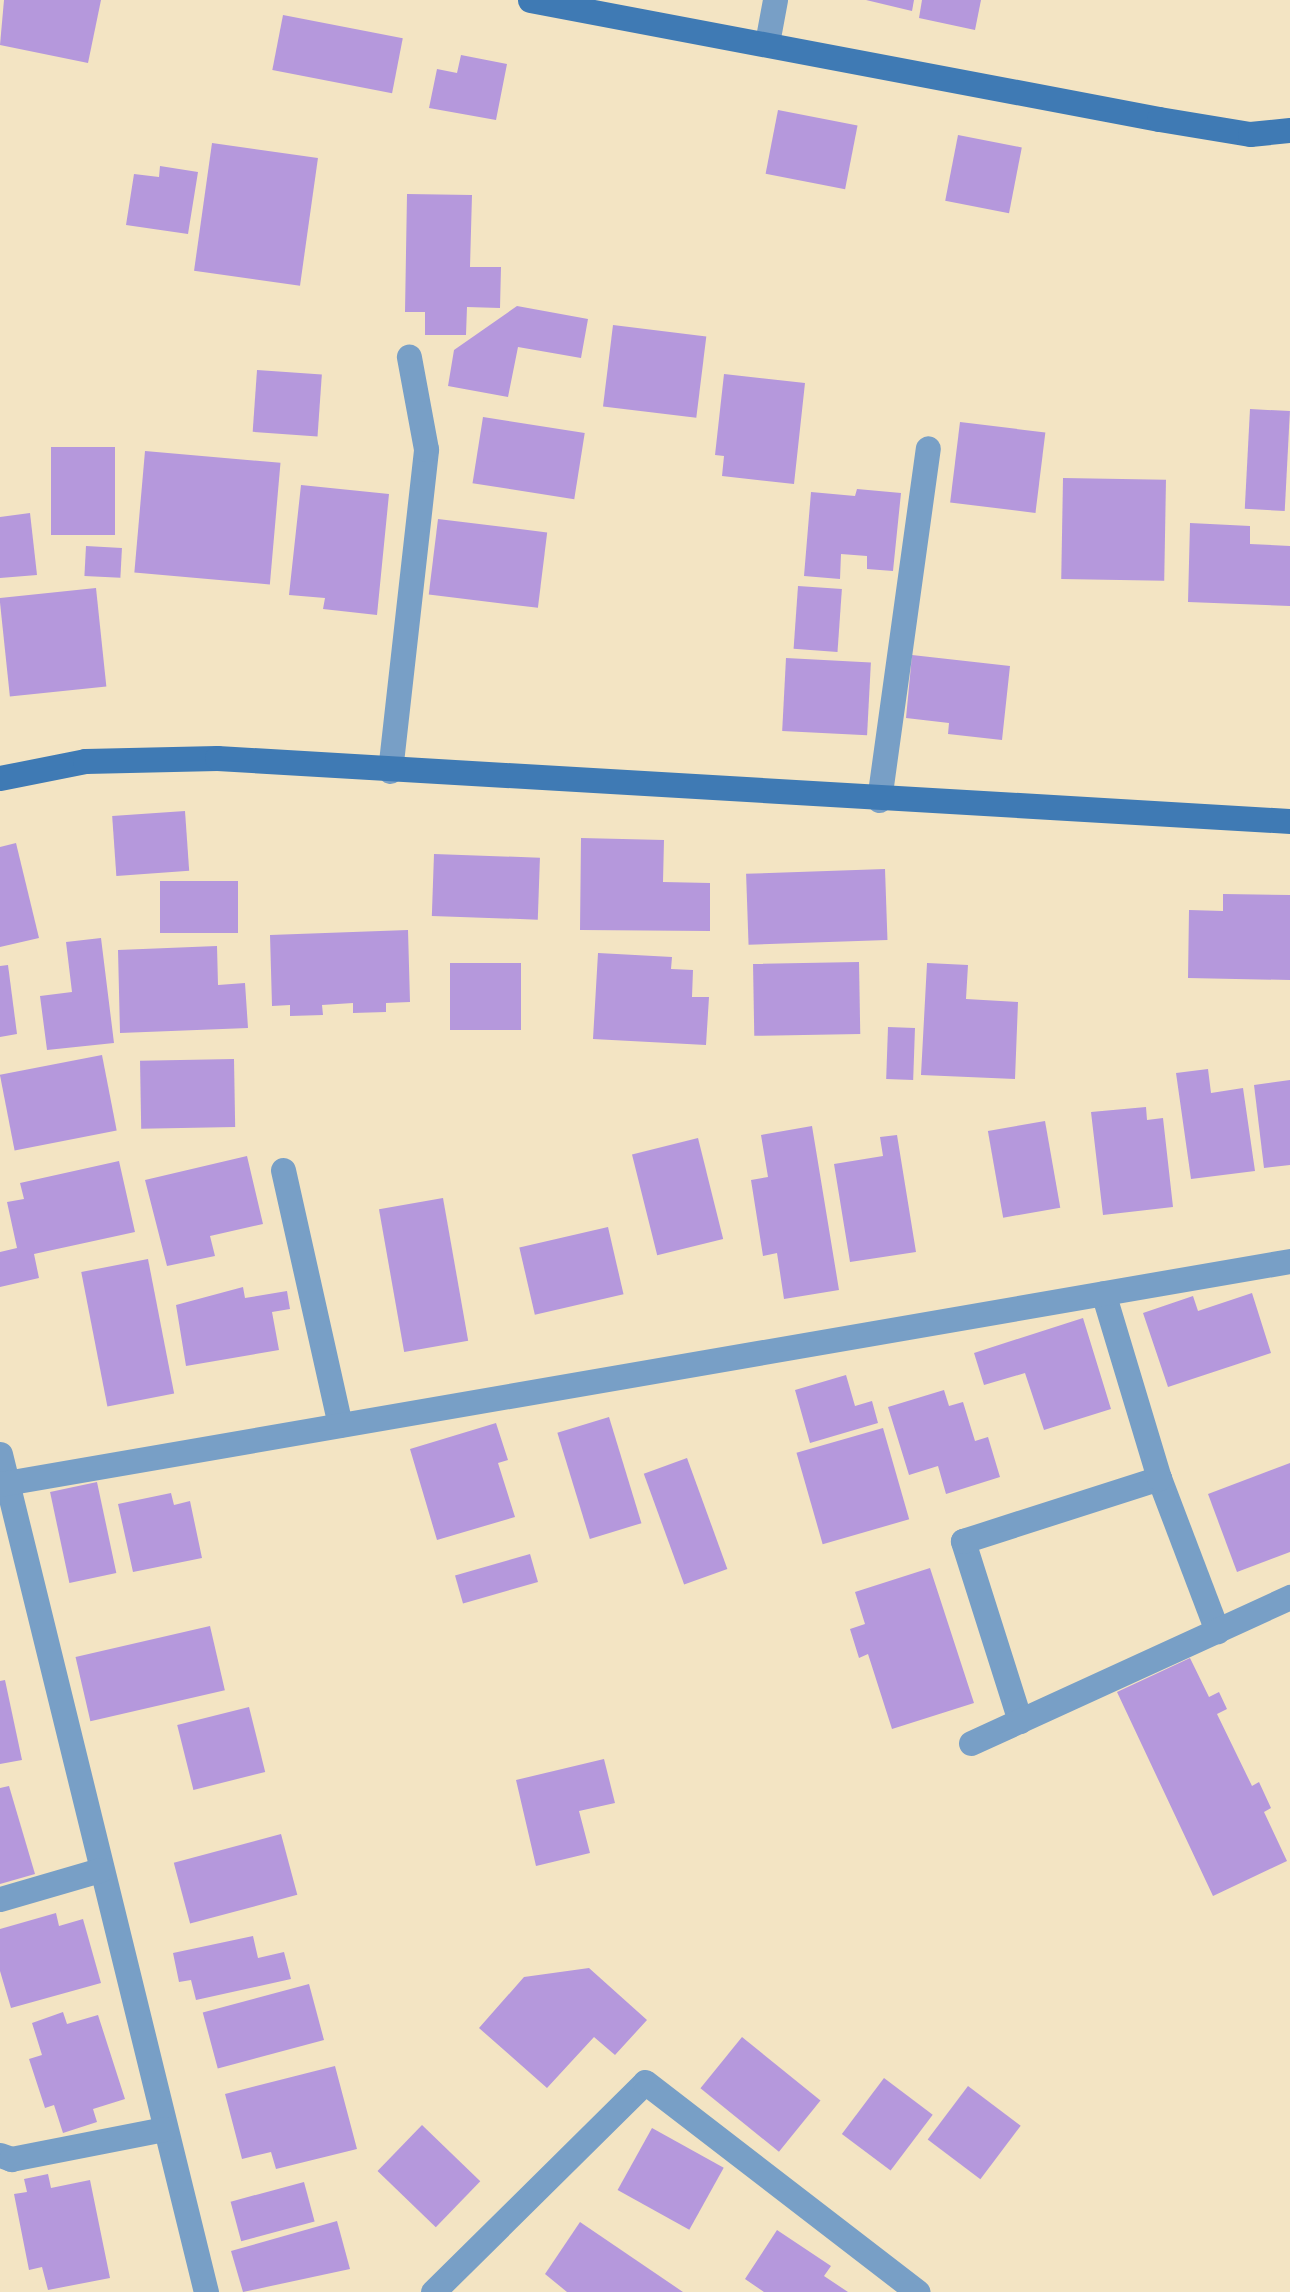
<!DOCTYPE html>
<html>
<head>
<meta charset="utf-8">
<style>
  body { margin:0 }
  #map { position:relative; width:1290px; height:2292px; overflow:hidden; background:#f3e4c3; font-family:Roboto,sans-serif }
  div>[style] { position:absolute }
  .building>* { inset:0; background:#b598dc; transform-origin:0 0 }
  .lane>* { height:25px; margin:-12.5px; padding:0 12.5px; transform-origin:12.5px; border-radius:12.5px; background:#789fc6 }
  .street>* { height:25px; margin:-12.5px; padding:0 12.5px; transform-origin:12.5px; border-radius:12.5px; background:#789fc6 }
  .secondary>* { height:25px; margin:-12.5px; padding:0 12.5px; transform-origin:12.5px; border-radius:12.5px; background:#3f7ab4 }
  span { translate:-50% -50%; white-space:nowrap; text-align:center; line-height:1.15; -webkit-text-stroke:9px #fdf2d7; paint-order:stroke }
</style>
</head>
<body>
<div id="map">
  <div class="building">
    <i style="clip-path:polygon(4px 0,101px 0,88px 63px,0 45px)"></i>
    <i style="clip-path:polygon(866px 0,914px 0,912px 11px)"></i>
    <i style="clip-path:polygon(922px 0,981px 0,975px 30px,919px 18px)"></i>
    <i style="left:283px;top:15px;width:122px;height:56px;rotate:11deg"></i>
    <i style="clip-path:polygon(461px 55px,507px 64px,496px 120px,429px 108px,437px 69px,457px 73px)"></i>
    <i style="left:778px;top:110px;width:81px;height:65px;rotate:11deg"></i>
    <i style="left:958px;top:135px;width:65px;height:67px;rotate:11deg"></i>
    <i style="left:212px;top:143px;width:107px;height:129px;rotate:8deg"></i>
    <i style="clip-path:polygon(160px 166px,198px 172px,188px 234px,126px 225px,134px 174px,159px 177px)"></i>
    <i style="clip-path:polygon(407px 194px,472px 195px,470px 267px,501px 267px,500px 308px,467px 307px,466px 335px,425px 335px,425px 312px,405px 312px)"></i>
    <i style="clip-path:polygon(517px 306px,588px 319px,581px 358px,518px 347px,508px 397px,448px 386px,454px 350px)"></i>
    <i style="left:613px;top:325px;width:94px;height:82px;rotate:7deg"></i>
    <i style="left:257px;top:370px;width:65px;height:62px;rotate:4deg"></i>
    <i style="clip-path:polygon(724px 374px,805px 383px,794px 484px,722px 476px,724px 456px,715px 455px)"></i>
    <i style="left:1250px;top:409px;width:40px;height:100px;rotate:3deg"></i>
    <i style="left:483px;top:417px;width:103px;height:67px;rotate:9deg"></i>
    <i style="left:960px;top:422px;width:86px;height:81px;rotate:7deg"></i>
    <i style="left:51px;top:447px;width:64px;height:88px"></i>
    <i style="left:145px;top:451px;width:136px;height:122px;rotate:5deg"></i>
    <i style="left:1063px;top:478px;width:103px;height:101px;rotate:1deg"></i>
    <i style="clip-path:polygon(301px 485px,389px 494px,377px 615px,323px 609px,325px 598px,289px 595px)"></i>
    <i style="clip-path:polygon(857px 489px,901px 493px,893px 571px,867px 569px,867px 556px,841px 554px,840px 579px,804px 576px,811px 492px,855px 496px)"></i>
    <i style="clip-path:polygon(30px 513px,37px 575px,0 578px,0 517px)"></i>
    <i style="left:438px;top:519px;width:110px;height:76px;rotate:7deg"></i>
    <i style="clip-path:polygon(1190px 523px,1250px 526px,1250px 544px,1290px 546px,1290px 606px,1188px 602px)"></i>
    <i style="left:86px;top:546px;width:36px;height:30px;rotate:3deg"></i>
    <i style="left:798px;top:586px;width:44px;height:63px;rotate:4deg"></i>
    <i style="left:96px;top:588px;width:99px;height:97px;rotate:84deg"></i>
    <i style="clip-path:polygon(912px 655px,1010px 666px,1002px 740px,948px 734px,949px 723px,906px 718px)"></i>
    <i style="left:786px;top:658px;width:85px;height:73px;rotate:3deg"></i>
    <i style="left:185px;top:811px;width:60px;height:73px;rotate:86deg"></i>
    <i style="clip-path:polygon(581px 838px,664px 840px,663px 882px,710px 883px,710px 931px,580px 930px)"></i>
    <i style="clip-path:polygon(16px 843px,39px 938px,0 947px,0 847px)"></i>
    <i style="left:434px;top:854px;width:106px;height:62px;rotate:2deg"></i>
    <i style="left:885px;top:869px;width:71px;height:139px;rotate:88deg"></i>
    <i style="left:160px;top:881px;width:78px;height:52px"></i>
    <i style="clip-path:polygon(1223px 894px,1290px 895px,1290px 980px,1188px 978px,1189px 910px,1223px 911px)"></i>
    <i style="clip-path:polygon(408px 930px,410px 1002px,386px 1003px,386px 1012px,353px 1013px,353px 1003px,322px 1005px,323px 1015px,290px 1016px,290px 1005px,272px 1006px,270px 935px)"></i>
    <i style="clip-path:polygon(101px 938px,114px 1043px,47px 1050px,40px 996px,72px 992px,66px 942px)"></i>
    <i style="clip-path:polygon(217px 946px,218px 985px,245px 983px,248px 1028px,120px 1033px,118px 950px)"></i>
    <i style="clip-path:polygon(598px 953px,672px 957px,671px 969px,693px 970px,692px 997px,709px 997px,706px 1045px,593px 1039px)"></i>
    <i style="left:859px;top:962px;width:72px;height:106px;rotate:89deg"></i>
    <i style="left:450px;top:963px;width:71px;height:67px"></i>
    <i style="clip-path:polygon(927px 963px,968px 965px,966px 999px,1018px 1002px,1015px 1079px,921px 1075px)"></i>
    <i style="clip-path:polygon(8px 965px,17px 1034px,0 1037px,0 966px)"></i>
    <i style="left:888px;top:1027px;width:27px;height:52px;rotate:2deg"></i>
    <i style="left:102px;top:1055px;width:77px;height:104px;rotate:79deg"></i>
    <i style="left:234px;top:1059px;width:68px;height:94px;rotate:89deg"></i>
    <i style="clip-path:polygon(1208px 1069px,1211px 1093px,1243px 1088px,1255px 1171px,1191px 1179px,1176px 1073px)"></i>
    <i style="clip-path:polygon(1290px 1080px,1290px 1165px,1264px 1168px,1254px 1085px)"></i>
    <i style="clip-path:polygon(1146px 1107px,1147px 1120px,1163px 1118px,1173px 1207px,1103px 1215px,1091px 1112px)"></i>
    <i style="left:1045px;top:1121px;width:88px;height:58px;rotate:80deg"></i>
    <i style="clip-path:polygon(812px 1126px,839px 1290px,784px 1299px,777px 1253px,763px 1256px,751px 1180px,768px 1177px,761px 1135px)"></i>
    <i style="clip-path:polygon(897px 1135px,916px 1252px,850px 1262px,834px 1164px,883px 1156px,880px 1137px)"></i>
    <i style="left:698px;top:1138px;width:104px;height:68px;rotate:76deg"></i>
    <i style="clip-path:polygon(247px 1156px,263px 1224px,210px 1236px,215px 1256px,167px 1266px,145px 1180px)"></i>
    <i style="clip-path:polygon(119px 1161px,135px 1232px,34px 1254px,39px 1278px,0 1287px,0 1252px,17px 1248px,7px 1202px,24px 1199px,20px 1183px)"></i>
    <i style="left:443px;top:1198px;width:145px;height:65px;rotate:80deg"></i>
    <i style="left:608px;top:1227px;width:69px;height:91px;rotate:77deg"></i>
    <i style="left:148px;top:1259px;width:137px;height:68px;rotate:79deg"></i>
    <i style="clip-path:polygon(243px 1287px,245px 1298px,287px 1291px,290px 1309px,272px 1312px,279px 1350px,186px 1366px,176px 1305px)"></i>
    <i style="clip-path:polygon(1252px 1293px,1271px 1353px,1168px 1387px,1143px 1313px,1193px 1296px,1198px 1311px)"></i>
    <i style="clip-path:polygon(1083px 1318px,1111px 1409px,1044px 1430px,1025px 1373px,984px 1385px,974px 1353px)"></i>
    <i style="clip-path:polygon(846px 1375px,855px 1406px,872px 1401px,878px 1423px,810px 1443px,795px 1390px)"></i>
    <i style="clip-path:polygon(944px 1390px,949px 1406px,963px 1402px,975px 1441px,988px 1437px,1000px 1477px,946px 1494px,938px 1466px,909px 1475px,888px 1407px)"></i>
    <i style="left:609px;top:1417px;width:111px;height:54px;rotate:73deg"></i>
    <i style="clip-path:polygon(496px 1423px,508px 1460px,498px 1463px,515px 1517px,437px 1540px,410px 1449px)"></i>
    <i style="left:883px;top:1428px;width:95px;height:90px;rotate:74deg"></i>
    <i style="left:687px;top:1458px;width:118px;height:46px;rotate:70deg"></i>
    <i style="clip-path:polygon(1290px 1463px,1290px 1552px,1237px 1572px,1208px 1494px)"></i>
    <i style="left:97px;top:1482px;width:93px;height:48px;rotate:78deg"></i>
    <i style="clip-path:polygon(171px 1493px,174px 1505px,190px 1501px,202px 1558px,133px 1572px,118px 1504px)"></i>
    <i style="left:530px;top:1554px;width:29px;height:78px;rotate:74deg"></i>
    <i style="clip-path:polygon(930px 1568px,974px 1703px,892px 1729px,868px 1654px,859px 1658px,850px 1629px,865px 1624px,855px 1592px)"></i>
    <i style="left:210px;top:1626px;width:66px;height:138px;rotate:77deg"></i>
    <i style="clip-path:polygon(1190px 1658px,1209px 1697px,1219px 1692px,1227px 1709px,1217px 1714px,1252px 1786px,1259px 1782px,1271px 1808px,1264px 1812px,1287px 1861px,1213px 1896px,1117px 1692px)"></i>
    <i style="clip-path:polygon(5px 1680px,22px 1760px,0 1764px,0 1681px)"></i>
    <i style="left:249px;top:1707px;width:67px;height:74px;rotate:76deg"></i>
    <i style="clip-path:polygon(604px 1759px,615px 1803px,579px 1811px,590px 1853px,536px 1866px,516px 1780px)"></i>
    <i style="clip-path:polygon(9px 1786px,35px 1874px,0 1884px,0 1788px)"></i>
    <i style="left:281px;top:1834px;width:63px;height:111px;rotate:75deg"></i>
    <i style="clip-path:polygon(56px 1913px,59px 1926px,83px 1919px,101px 1983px,11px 2008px,0 1971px,0 1929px)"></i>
    <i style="clip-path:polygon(253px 1936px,258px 1958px,284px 1952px,291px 1979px,196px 2000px,191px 1980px,179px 1982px,173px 1953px)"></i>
    <i style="clip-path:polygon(589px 1968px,647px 2020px,615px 2055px,594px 2037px,547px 2088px,479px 2028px,524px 1977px)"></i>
    <i style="left:309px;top:1984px;width:58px;height:110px;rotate:75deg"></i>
    <i style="clip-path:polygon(63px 2012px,67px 2024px,98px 2015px,125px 2099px,93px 2109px,97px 2122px,63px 2133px,54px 2105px,45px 2108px,29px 2059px,42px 2055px,32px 2023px)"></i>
    <i style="left:742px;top:2037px;width:101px;height:66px;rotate:39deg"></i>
    <i style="clip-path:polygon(335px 2066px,357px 2149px,276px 2169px,271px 2152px,242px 2159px,225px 2094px)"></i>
    <i style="left:884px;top:2078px;width:61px;height:70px;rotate:37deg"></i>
    <i style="left:968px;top:2086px;width:66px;height:67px;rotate:37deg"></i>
    <i style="left:422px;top:2125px;width:81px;height:64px;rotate:44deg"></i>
    <i style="left:652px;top:2128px;width:82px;height:71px;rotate:29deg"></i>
    <i style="clip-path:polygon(48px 2174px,51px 2188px,90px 2180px,110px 2278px,48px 2290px,42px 2267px,29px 2270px,14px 2194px,27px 2192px,24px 2179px)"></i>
    <i style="left:304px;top:2182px;width:41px;height:76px;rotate:75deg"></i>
    <i style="clip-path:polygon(337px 2221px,350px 2269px,243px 2292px,231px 2251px)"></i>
    <i style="clip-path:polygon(580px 2222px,683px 2292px,567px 2292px,545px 2274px)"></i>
    <i style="clip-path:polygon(777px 2230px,831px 2266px,824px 2276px,848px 2292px,764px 2292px,745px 2279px)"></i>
  </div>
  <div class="lane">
    <i style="left:390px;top:771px;width:324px;rotate:-83.6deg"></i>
    <i style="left:426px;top:449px;width:94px;rotate:-100.5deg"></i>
    <i style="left:879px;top:800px;width:355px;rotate:-82.1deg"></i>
    <i style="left:283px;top:1170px;width:261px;rotate:77.4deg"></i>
    <i style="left:1159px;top:1478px;width:164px;rotate:69.2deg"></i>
    <i style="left:1020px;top:1721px;width:189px;rotate:-107.6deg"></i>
    <i style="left:963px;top:1541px;width:206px;rotate:-17.8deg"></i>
    <i style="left:1159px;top:1478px;width:193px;rotate:-106.8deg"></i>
    <i style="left:971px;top:1743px;width:351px;rotate:-24.6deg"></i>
  </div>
  <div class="street">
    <i style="left:767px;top:43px;width:44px;rotate:-79.5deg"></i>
    <i style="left:0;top:1454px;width:863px;rotate:76.19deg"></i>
    <i style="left:0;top:1484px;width:1309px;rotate:-9.81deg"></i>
    <i style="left:0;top:1899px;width:104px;rotate:-16.2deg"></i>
    <i style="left:0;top:2155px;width:12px;rotate:20deg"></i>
    <i style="left:11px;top:2159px;width:156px;rotate:-11.1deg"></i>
    <i style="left:433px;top:2292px;width:298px;rotate:-44.7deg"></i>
    <i style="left:645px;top:2082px;width:344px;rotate:37.6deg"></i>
  </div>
  <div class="secondary">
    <i style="left:530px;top:0;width:640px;rotate:10.71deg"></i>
    <i style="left:1159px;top:119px;width:92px;rotate:9.4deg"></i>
    <i style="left:1250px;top:134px;width:40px;rotate:-5.7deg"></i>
    <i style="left:0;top:778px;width:87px;rotate:-11.3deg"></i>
    <i style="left:85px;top:761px;width:132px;rotate:-1.3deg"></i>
    <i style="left:217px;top:758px;width:1075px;rotate:3.36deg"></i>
  </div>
</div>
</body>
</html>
